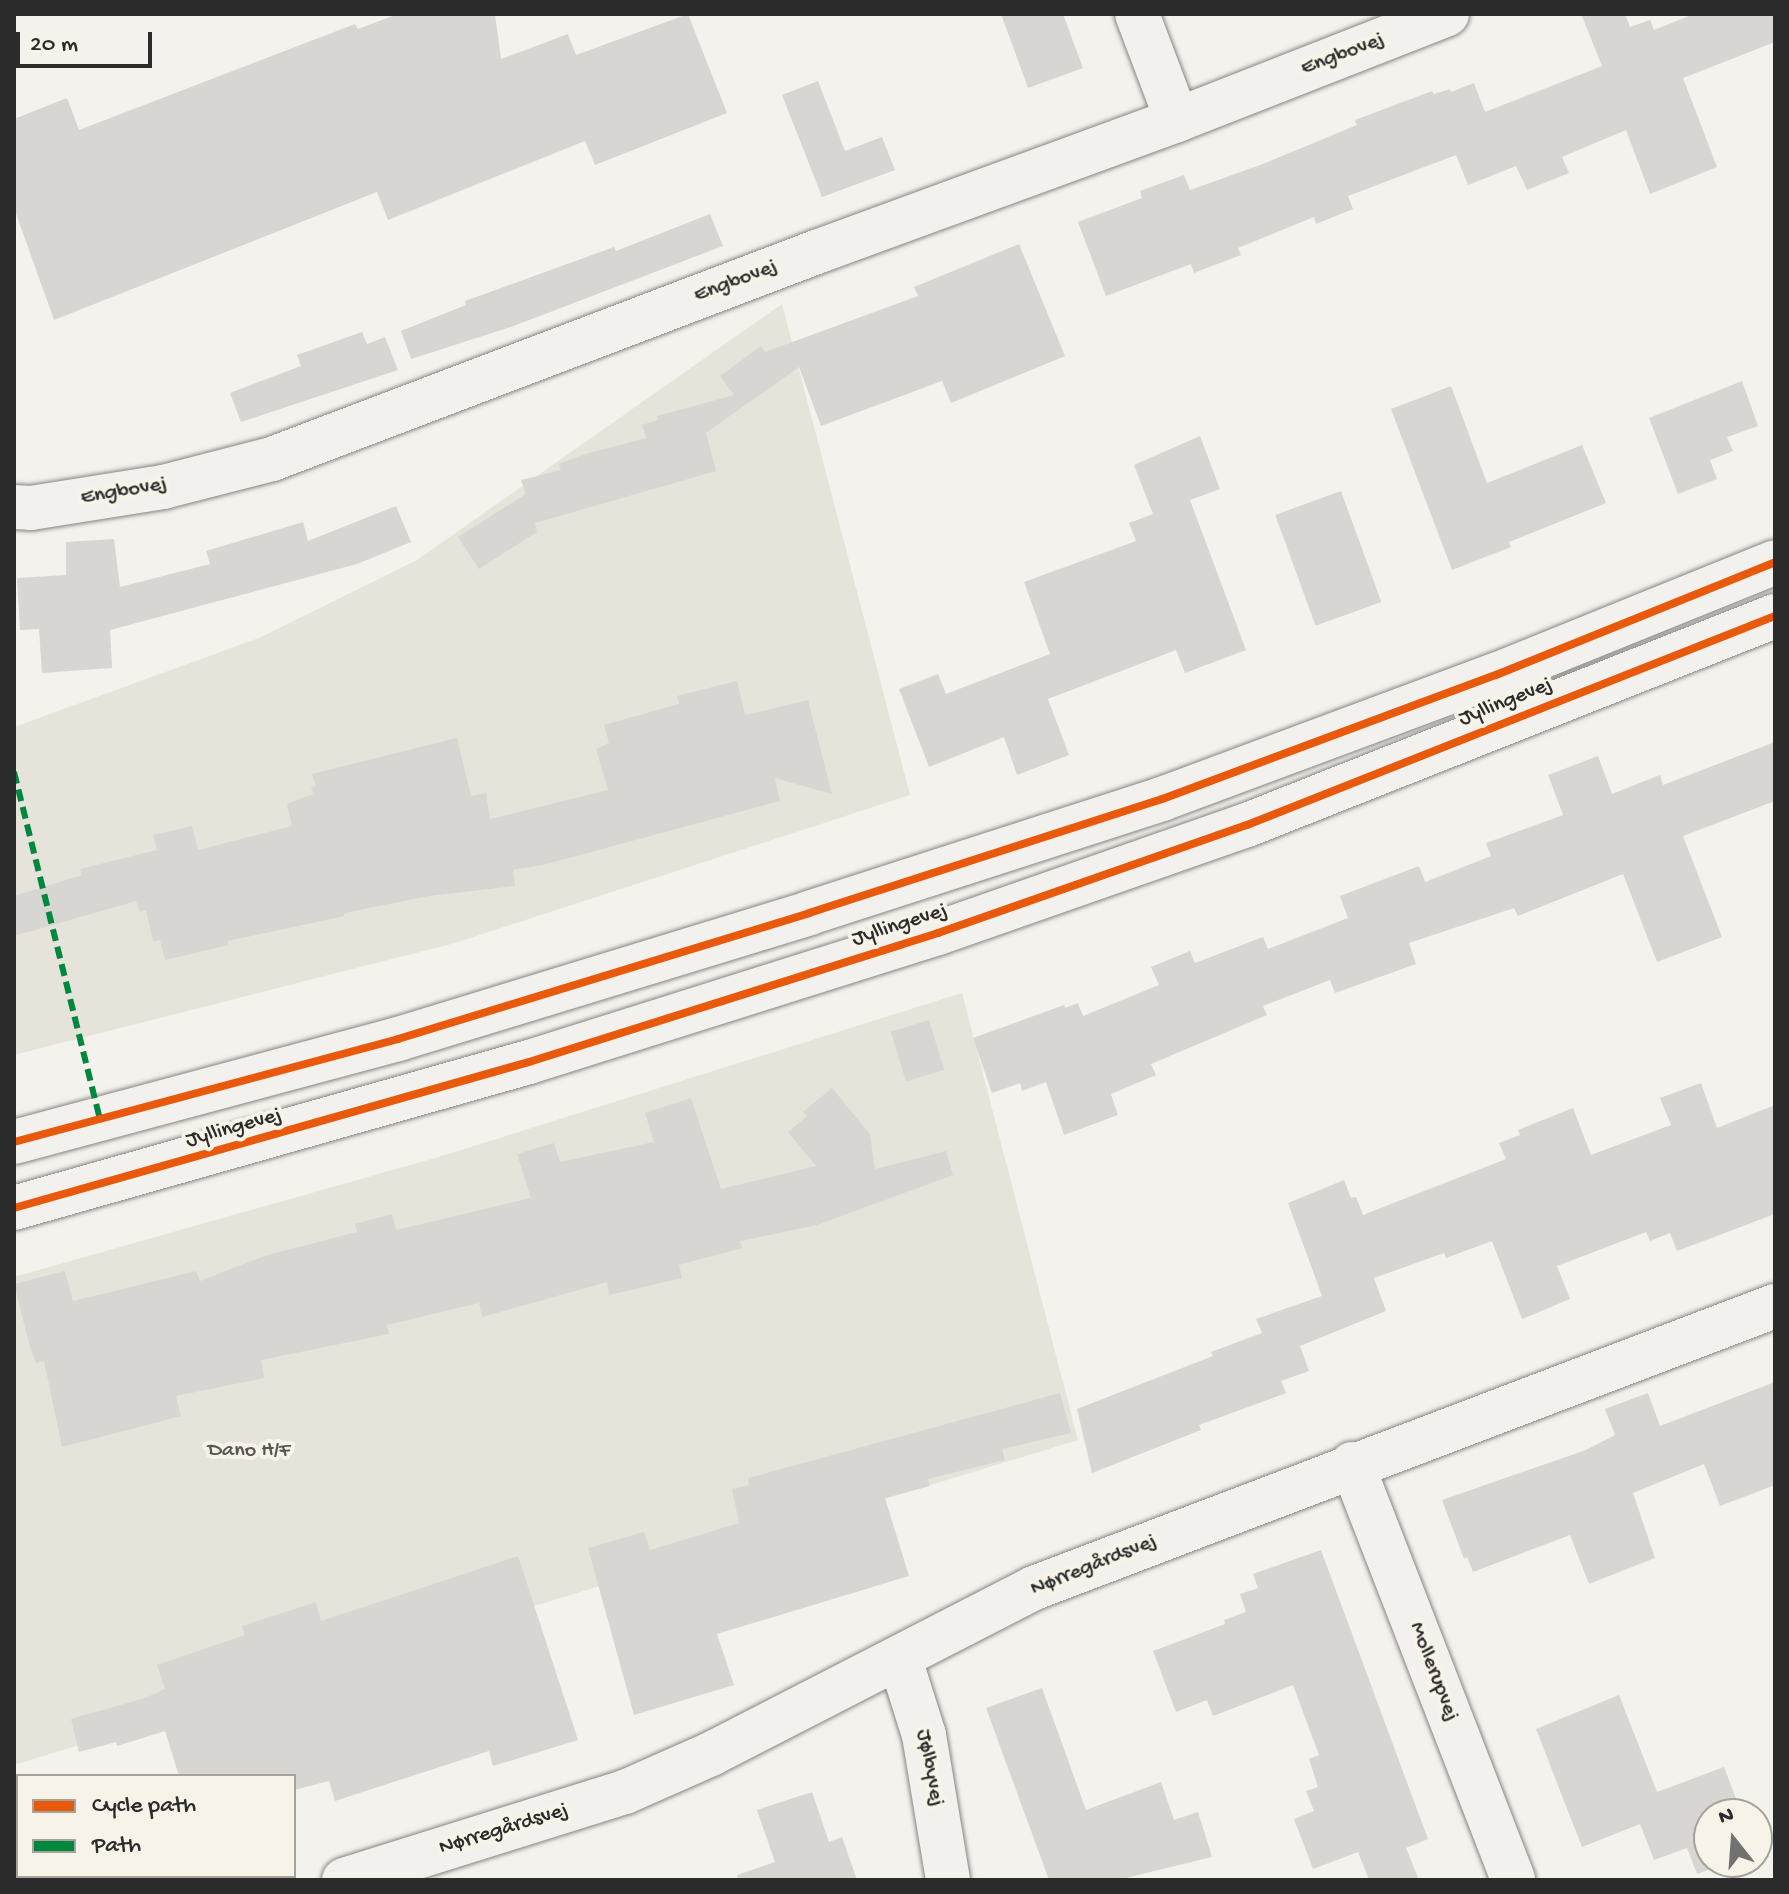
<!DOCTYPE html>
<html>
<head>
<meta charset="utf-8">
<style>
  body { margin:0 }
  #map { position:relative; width:1789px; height:1894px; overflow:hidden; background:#f4f2ec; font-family:"Gochi Hand",sans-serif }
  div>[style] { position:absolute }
  .green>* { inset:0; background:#e6e3da }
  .building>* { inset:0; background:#d7d6d2; transform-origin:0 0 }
  .roads { filter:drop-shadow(0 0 2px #858582) drop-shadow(0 0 2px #858582) }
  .street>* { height:44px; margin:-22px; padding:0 22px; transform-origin:22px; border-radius:22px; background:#f2f1ed }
  .secondary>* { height:44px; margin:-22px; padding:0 22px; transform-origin:22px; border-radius:22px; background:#f2f1ed }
  .quiet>* { height:6px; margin-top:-3px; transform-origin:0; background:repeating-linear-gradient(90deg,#00873e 0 12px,transparent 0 18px) }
  .cycleway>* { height:8px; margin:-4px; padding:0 4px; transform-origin:4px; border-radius:4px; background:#e8590c }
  span { translate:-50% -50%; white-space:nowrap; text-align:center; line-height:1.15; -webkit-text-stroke:8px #f7f3e8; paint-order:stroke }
  .street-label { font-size:22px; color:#2b2b2b }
  .park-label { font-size:22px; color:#575653 }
  .frame { position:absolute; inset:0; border:16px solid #2b2b2b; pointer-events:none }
  .legend { position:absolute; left:16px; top:1774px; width:280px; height:104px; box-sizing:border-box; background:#f7f3e8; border:2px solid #a5a39c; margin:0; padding:10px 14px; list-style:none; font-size:24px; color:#2b2b2b }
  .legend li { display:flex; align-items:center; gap:16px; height:40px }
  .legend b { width:40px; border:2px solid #a5a39c }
  .north { position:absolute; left:1693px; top:1798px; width:80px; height:80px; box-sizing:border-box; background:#f7f3e8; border:2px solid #a5a39c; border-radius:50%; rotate:343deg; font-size:22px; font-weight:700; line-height:32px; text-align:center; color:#2b2b2b }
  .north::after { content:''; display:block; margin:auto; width:28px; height:36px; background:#71716f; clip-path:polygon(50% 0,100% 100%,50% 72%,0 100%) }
  .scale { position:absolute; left:16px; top:32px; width:136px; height:36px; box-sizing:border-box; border:4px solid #2b2b2b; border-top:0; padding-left:10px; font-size:24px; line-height:28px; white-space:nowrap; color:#2b2b2b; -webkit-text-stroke:6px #f7f3e8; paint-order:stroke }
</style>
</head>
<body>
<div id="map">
  <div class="green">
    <i style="clip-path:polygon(782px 304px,910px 795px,455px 943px,14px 1055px,14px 727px,259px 638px,417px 560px)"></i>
    <i style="clip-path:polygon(962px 993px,1078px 1440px,14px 1765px,14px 1277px,442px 1156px)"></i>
  </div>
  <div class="building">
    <i style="clip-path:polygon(398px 14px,495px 14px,501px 59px,568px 34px,576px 55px,688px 14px,727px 113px,595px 165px,585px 141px,388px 220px,377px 192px,54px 320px,14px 208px,14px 119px,67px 98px,79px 130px,355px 24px,358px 29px)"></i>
    <i style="clip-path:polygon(1001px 14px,1063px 14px,1083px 68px,1028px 88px)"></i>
    <i style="clip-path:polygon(1581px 14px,1625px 14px,1630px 27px,1650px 20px,1654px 30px,1694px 14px,1775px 14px,1775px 42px,1683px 78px,1717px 167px,1650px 194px,1626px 130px,1562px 157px,1569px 173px,1527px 190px,1516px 166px,1468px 185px,1456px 155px,1348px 196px,1353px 209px,1316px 224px,1314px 217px,1238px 248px,1241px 255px,1194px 273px,1191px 264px,1106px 296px,1078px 222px,1142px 198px,1140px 191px,1184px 175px,1190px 190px,1263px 164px,1357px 125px,1355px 120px,1432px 91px,1434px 94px,1450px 89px,1451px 92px,1474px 83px,1485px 112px,1602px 66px)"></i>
    <i style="clip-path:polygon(818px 81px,845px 151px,882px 137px,895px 170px,822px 197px,782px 95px)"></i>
    <i style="clip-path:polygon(710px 214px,723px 246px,511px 327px,411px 359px,401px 331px,466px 305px,465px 301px,614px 247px,616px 251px)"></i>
    <i style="clip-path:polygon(1019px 244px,1065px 356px,951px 403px,942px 381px,821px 426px,799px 367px,706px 433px,716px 471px,535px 523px,537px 532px,479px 569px,458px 537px,526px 494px,521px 480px,561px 470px,559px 464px,586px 454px,646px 438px,642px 425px,658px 420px,657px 416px,734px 395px,720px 376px,761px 346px,765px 352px,918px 296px,914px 287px)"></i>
    <i style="clip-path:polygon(362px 332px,367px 344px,385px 337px,398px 370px,241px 422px,230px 393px,301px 366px,297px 355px)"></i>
    <i style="clip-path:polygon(1742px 381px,1758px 426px,1727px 437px,1733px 451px,1710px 460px,1717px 479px,1678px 494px,1649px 418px)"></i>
    <i style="clip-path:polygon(1451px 386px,1487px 483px,1582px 445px,1606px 503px,1509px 542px,1511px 547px,1452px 570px,1391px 409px)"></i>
    <i style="clip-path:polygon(1200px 436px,1220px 489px,1190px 500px,1246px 650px,1185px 673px,1176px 650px,1048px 699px,1069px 755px,1017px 775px,1004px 737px,929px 767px,899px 689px,938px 674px,946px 694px,1050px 654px,1024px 582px,1136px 541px,1129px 523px,1153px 514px,1134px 465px)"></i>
    <i style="left:1341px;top:491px;width:118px;height:70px;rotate:70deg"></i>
    <i style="clip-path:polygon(396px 506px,411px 542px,357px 564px,110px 630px,112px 668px,42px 673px,39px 629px,20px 630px,17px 578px,66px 575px,66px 542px,114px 539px,120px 587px,210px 564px,206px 551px,303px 522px,308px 541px)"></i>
    <i style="clip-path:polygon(737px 681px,745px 715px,808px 700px,832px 794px,775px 778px,780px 801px,543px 865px,513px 870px,515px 886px,429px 896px,344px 913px,344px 916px,228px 941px,228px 945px,165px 960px,160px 940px,153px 941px,146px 910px,140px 912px,136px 901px,14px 936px,14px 896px,82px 875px,80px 869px,157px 850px,153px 835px,192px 826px,198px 850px,292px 826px,287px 804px,313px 794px,311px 788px,316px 786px,312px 774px,457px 738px,471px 796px,486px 793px,490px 819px,608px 790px,596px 749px,609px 743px,604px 725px,679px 704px,677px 696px)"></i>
    <i style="clip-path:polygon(1775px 742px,1775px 801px,1683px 836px,1722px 937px,1657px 962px,1623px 874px,1518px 916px,1514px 908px,1409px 943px,1416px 964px,1335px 993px,1330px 980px,1263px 1006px,1267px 1015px,1151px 1064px,1156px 1075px,1111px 1094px,1118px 1115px,1064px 1135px,1046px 1082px,1022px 1091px,1020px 1083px,992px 1093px,973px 1038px,1064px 1005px,1065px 1008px,1078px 1003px,1083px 1016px,1159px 985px,1151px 967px,1190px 951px,1195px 963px,1263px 937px,1268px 949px,1348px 918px,1340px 896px,1419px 866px,1425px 882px,1491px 856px,1486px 843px,1563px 815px,1548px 775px,1598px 756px,1612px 794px,1660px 775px,1663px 785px)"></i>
    <i style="left:929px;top:1020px;width:52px;height:40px;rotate:73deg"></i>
    <i style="clip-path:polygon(1701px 1083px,1717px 1128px,1775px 1105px,1775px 1214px,1677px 1251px,1670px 1233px,1650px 1241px,1646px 1232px,1557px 1266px,1570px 1299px,1522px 1319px,1492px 1241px,1446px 1258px,1444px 1253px,1374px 1278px,1386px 1311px,1300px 1346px,1309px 1371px,1281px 1381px,1286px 1393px,1199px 1425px,1201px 1430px,1092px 1473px,1077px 1409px,1213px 1356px,1211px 1352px,1262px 1333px,1256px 1319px,1322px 1296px,1288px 1203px,1344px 1180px,1351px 1198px,1356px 1197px,1363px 1215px,1506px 1159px,1499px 1143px,1520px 1135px,1518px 1130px,1573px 1108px,1591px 1155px,1671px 1125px,1660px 1098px)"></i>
    <i style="clip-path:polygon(832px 1088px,870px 1134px,875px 1169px,946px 1151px,953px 1175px,817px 1225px,740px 1241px,742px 1248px,679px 1265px,682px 1278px,609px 1295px,607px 1282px,482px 1317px,479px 1303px,387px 1325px,389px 1334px,261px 1360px,264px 1378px,176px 1396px,181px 1416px,62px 1447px,44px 1361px,36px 1363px,30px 1347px,14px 1284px,65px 1271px,73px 1301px,196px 1271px,200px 1281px,267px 1255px,357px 1232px,355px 1224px,392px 1214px,396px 1230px,531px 1198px,517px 1154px,554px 1143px,560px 1162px,654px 1142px,645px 1113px,691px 1098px,721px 1189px,816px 1166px,788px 1132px,807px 1116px,803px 1112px)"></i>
    <i style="clip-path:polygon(1775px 1382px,1775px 1485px,1720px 1506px,1704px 1464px,1633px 1493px,1655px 1558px,1589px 1584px,1570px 1535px,1473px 1572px,1467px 1557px,1464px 1559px,1442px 1500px,1586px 1450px,1615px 1435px,1605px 1409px,1648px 1393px,1660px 1426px)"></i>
    <i style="clip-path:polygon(1060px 1393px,1071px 1433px,1002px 1449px,1005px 1460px,928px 1479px,930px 1486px,885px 1498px,909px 1576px,717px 1634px,734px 1685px,634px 1715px,588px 1548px,644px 1532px,650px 1550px,739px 1523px,732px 1489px,749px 1485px,748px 1478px)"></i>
    <i style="clip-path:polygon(1321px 1550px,1428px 1839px,1406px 1848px,1419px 1880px,1369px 1880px,1358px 1852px,1313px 1869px,1294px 1819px,1314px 1811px,1306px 1791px,1318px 1787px,1309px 1759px,1319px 1755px,1293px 1685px,1213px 1716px,1207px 1700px,1176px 1712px,1153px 1651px,1225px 1624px,1224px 1620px,1246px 1612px,1240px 1594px,1258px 1588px,1253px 1574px)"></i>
    <i style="clip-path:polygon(518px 1556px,578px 1740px,493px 1766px,489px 1751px,335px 1801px,329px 1781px,294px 1790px,294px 1776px,179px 1776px,165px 1731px,117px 1746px,116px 1742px,79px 1752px,71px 1719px,145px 1698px,165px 1689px,157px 1665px,245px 1635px,242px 1626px,316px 1602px,321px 1621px)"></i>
    <i style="clip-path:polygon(1042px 1688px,1086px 1810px,1161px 1782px,1174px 1820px,1198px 1812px,1212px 1857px,1118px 1880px,1049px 1880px,986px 1708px)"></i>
    <i style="clip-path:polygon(1619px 1695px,1657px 1792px,1724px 1767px,1742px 1814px,1709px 1814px,1709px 1862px,1729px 1862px,1697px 1874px,1687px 1848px,1654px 1860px,1640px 1824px,1582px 1847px,1536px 1729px)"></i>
    <i style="clip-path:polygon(812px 1792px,829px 1842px,842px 1837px,857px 1880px,738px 1880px,737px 1875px,775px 1862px,757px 1810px)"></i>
  </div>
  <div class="roads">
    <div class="street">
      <i style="left:1137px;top:14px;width:113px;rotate:69.3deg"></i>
      <i style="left:14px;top:507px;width:17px;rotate:3deg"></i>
      <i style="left:31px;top:508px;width:134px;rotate:-9deg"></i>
      <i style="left:163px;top:487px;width:113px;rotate:-14.4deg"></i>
      <i style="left:272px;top:459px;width:585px;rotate:-20.82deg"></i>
      <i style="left:819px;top:251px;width:381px;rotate:-20.1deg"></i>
      <i style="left:1177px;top:120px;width:290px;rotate:-21.4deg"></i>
      <i style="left:1352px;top:1464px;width:446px;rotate:68.8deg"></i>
      <i style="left:900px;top:1659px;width:80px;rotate:72.5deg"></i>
      <i style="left:924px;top:1735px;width:147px;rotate:80.6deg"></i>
      <i style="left:344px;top:1880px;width:294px;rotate:-17.4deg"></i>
      <i style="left:625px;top:1792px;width:94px;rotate:-23.8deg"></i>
      <i style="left:711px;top:1754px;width:363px;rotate:-27.2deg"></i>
      <i style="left:1034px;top:1588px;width:793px;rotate:-20.84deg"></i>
    </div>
    <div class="secondary">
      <i style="left:14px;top:1142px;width:398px;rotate:-15deg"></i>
      <i style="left:398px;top:1039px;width:430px;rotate:-17deg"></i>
      <i style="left:809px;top:913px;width:371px;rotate:-17.9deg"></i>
      <i style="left:1162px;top:799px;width:356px;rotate:-20.4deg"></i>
      <i style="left:1496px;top:675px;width:301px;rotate:-22deg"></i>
      <i style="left:14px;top:1208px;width:535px;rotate:-15.83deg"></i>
      <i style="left:529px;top:1062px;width:429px;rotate:-17.5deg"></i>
      <i style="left:938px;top:933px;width:327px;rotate:-19.3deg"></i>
      <i style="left:1247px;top:825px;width:568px;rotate:-21.6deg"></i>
    </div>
  </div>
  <div class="quiet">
    <i style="left:14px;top:772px;width:358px;rotate:76.1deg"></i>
  </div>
  <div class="cycleway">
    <i style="left:14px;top:1142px;width:398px;rotate:-15deg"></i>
    <i style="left:398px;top:1039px;width:430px;rotate:-17deg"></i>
    <i style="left:809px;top:913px;width:371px;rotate:-17.9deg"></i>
    <i style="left:1162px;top:799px;width:356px;rotate:-20.4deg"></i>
    <i style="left:1496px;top:675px;width:301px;rotate:-22deg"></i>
    <i style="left:14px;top:1208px;width:535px;rotate:-15.83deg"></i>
    <i style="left:529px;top:1062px;width:429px;rotate:-17.5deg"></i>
    <i style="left:938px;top:933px;width:327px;rotate:-19.3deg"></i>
    <i style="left:1247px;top:825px;width:568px;rotate:-21.6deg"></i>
  </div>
  <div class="street-label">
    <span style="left:1343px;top:55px;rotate:-21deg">Engbovej</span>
    <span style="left:736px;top:282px;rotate:-21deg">Engbovej</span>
    <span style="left:124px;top:492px;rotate:-10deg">Engbovej</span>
    <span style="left:1506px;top:703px;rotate:-22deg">Jyllingevej</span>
    <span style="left:900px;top:926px;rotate:-18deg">Jyllingevej</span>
    <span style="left:234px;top:1129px;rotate:-16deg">Jyllingevej</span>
    <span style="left:1094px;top:1566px;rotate:-22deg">Nørregårdsvej</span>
    <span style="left:1433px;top:1672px;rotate:69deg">Mollerupvej</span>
    <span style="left:929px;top:1768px;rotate:79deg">Jølbyvej</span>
    <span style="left:504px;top:1830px;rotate:-17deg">Nørregårdsvej</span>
  </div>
  <div class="park-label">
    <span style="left:249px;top:1452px">Dano H/F</span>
  </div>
  <div class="frame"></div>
  <ul class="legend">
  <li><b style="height:10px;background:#e8590c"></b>Cycle path</li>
  <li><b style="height:10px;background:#00873e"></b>Path</li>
  </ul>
  <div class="north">N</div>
  <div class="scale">20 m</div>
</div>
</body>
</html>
